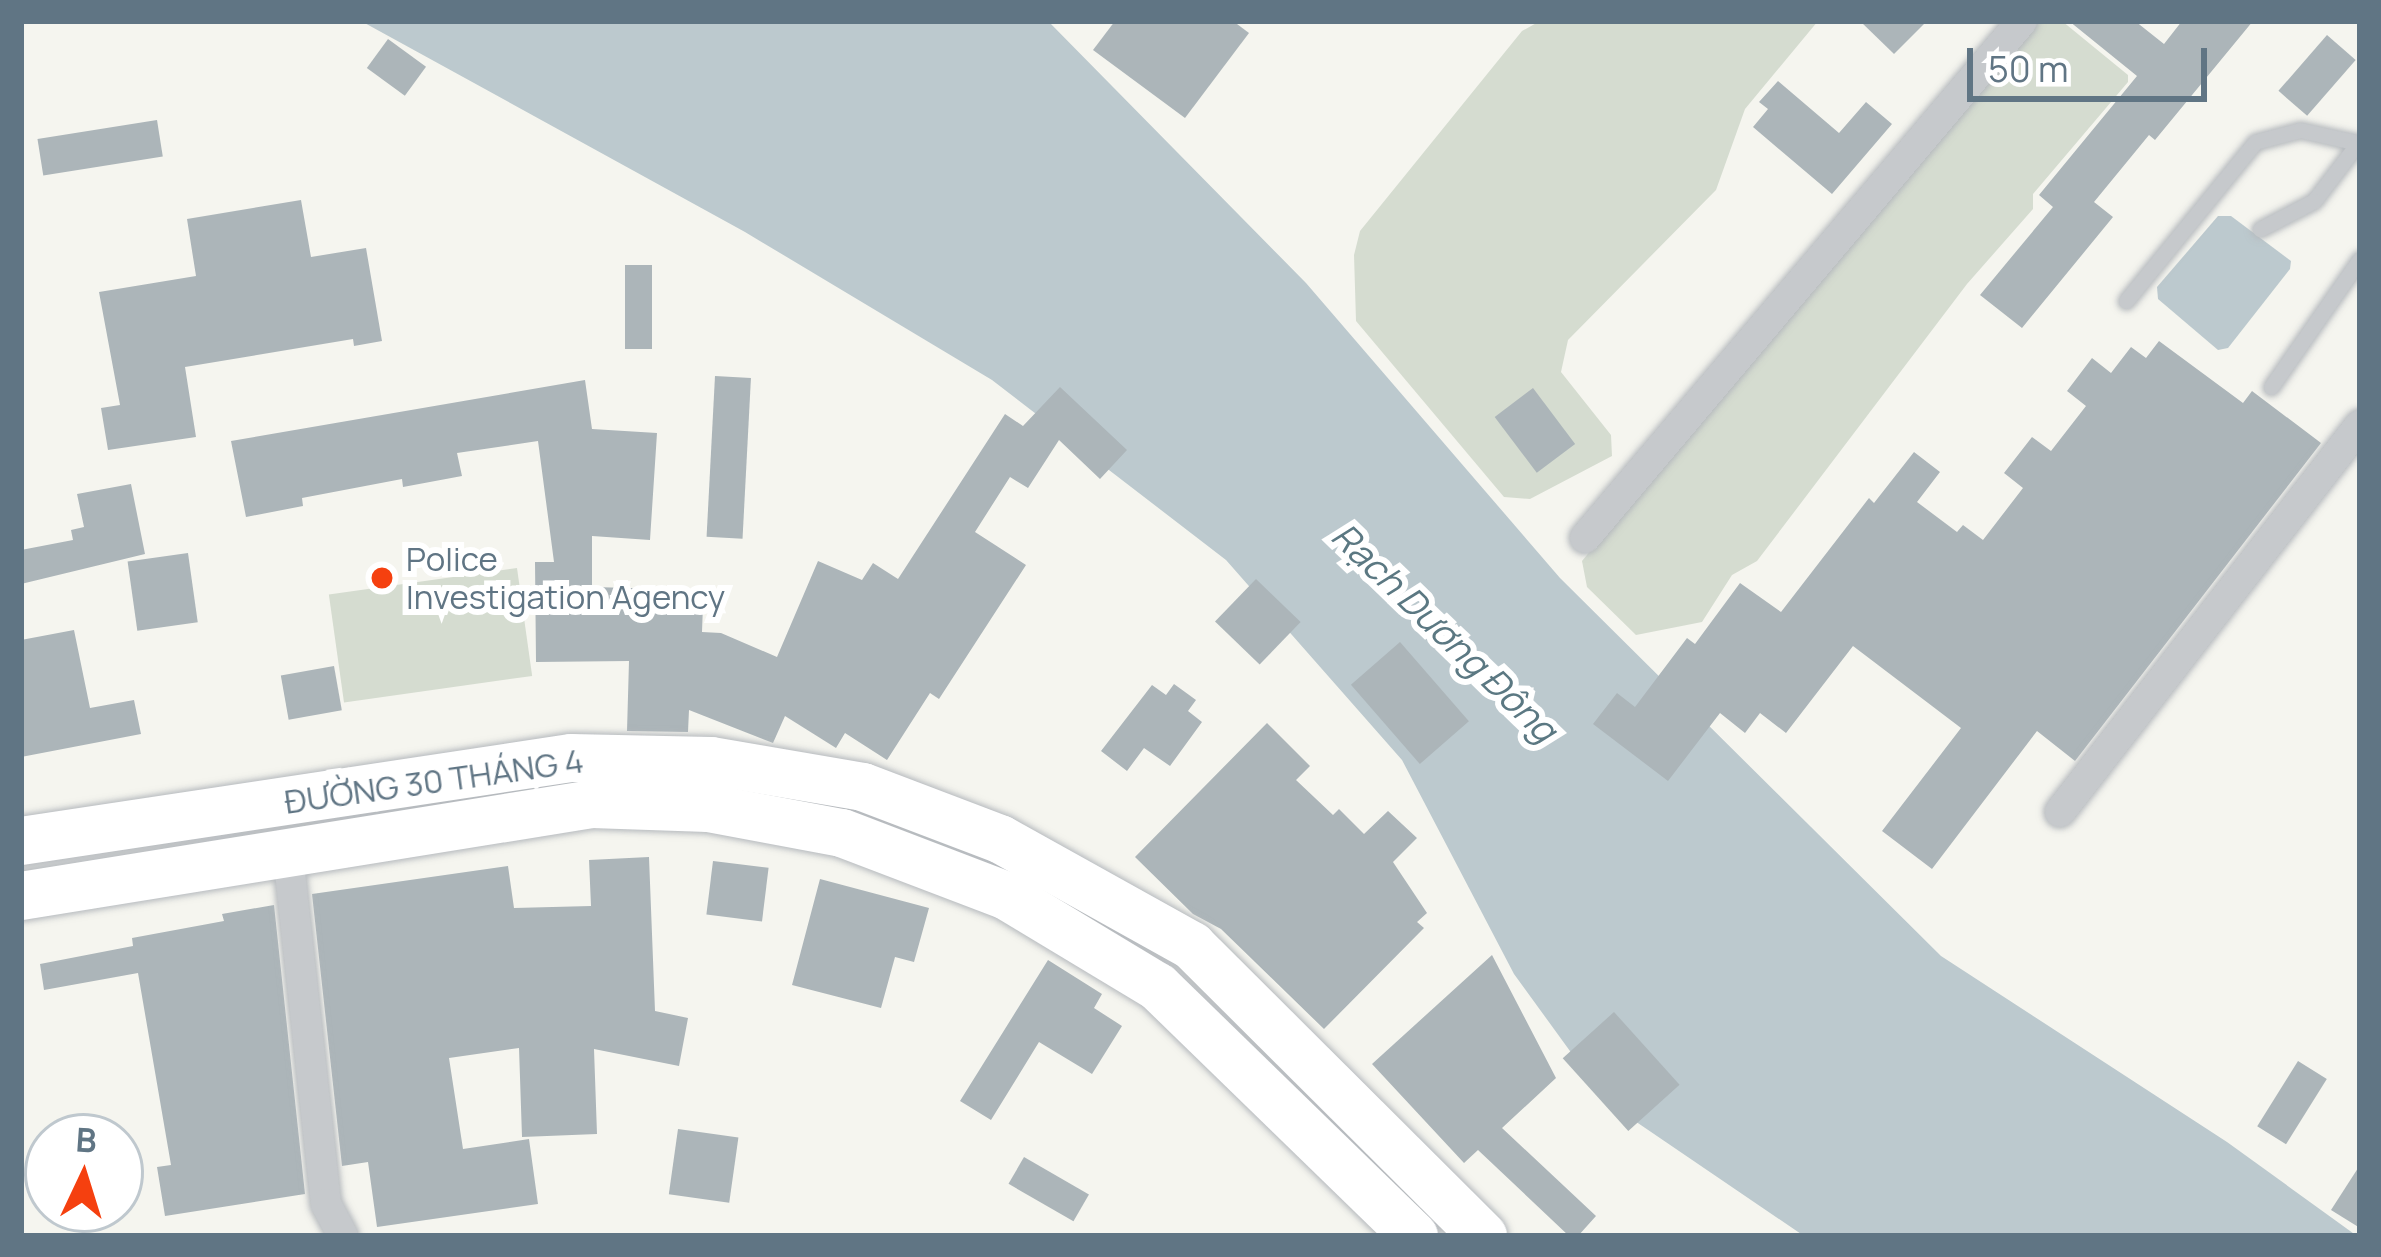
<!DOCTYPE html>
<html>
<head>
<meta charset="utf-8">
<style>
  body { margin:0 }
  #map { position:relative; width:2381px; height:1257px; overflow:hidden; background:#f5f5ef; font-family:Manrope,sans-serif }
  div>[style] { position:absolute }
  .green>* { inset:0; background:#d5dcd0; transform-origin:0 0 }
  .water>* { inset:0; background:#bcc9ce }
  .building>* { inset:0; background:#acb5b9; transform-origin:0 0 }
  .roads { filter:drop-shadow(0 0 3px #b6babe) drop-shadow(0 0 3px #b6babe) }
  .service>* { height:15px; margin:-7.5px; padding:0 7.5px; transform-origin:7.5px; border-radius:7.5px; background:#c6c9cc }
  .minor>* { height:30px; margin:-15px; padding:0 15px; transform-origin:15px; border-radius:15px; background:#c6c9cc }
  .primary>* { height:48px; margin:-24px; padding:0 24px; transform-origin:24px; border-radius:24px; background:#fff }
  .dots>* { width:33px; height:33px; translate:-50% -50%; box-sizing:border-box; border:6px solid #fff; border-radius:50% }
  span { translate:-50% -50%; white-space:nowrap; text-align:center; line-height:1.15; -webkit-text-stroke:12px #fff; paint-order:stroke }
  .poi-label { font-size:33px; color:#607584 }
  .left { translate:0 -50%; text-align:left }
  .street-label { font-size:33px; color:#607584 }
  .water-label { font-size:36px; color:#5b7882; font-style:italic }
  .frame { position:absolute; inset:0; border:24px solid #607584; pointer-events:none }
  .north { position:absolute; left:24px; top:1113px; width:120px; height:120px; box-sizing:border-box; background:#fff; border:3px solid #bfc8ce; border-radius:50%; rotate:4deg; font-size:33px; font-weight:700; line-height:48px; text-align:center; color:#607584 }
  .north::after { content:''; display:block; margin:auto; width:42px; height:54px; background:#f5400f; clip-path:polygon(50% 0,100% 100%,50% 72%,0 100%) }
  .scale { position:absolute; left:1967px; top:48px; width:240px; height:54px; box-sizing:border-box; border:6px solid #607584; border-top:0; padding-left:15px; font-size:36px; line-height:42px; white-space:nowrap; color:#607584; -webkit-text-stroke:9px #fff; paint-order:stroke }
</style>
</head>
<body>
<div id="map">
  <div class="green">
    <i style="clip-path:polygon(1540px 21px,1818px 21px,1745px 109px,1716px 190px,1568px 340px,1561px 372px,1611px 435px,1612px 456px,1530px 499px,1504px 497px,1356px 321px,1354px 255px,1360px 231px,1522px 31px)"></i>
    <i style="clip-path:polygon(2028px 21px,2062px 21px,2128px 75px,2128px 82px,2033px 194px,2033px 209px,1967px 284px,1757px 561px,1732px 575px,1702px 622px,1636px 635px,1587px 587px,1582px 561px)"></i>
    <i style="left:517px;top:568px;width:109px;height:190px;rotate:82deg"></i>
  </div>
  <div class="water">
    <i style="clip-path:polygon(361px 21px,1048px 21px,1306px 283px,1560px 578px,1941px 956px,2227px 1142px,2357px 1236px,1804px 1236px,1607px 1102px,1514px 974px,1402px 760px,1226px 560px,992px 380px,745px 232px)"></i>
    <i style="clip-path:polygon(2218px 216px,2231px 216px,2291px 261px,2290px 269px,2228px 348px,2218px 350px,2158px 299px,2157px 287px)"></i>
  </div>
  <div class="building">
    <i style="clip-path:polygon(1115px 21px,1233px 21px,1249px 33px,1185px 118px,1093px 50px)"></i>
    <i style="clip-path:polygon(1860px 21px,1927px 21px,1894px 54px)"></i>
    <i style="clip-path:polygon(2069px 21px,2135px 21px,2164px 44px,2182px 21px,2253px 21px,2155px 140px,2149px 135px,2094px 202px,2113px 217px,2022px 328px,1980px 295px,2053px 207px,2039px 195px,2137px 76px)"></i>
    <i style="left:2327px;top:35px;width:38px;height:74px;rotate:41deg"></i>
    <i style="left:388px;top:39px;width:47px;height:36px;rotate:36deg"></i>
    <i style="clip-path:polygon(1778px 81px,1839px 133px,1866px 102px,1892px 124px,1832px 194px,1753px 127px,1768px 109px,1759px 102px)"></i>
    <i style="left:157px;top:120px;width:37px;height:121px;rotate:81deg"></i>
    <i style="clip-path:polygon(301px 200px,311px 257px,366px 248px,382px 341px,354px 346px,353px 339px,185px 367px,196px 437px,108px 450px,101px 408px,120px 405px,99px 292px,196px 276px,187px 219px)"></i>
    <i style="left:625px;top:265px;width:27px;height:84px"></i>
    <i style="clip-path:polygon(2159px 341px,2243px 403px,2252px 391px,2321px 443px,2075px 761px,2037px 731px,1932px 869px,1882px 831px,1961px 728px,1853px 646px,1786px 733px,1760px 713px,1745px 733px,1720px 713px,1668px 781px,1593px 724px,1617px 693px,1635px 707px,1687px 638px,1695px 644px,1740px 583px,1781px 612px,1869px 498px,1874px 503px,1914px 452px,1940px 472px,1917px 502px,1957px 532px,1963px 525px,1983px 540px,2023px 488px,2004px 473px,2032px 437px,2051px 451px,2086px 406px,2067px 391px,2092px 358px,2111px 373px,2131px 347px,2146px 358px)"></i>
    <i style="left:715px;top:376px;width:36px;height:161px;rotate:3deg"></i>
    <i style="clip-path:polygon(585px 380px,592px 429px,657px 433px,650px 540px,592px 536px,592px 587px,670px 589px,670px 604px,703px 605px,702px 632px,721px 633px,777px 657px,818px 561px,862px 580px,873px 563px,898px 579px,1005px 414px,1023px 426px,1060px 387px,1127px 450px,1100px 479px,1059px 440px,1028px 488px,1010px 477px,975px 532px,1026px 565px,939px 699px,930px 693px,887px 760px,845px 733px,836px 748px,785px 716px,773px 743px,689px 710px,688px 732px,627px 731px,629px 661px,536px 662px,535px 562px,554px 562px,538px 441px,457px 453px,462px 476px,403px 487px,402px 479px,302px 498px,303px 506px,246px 517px,231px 441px)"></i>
    <i style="left:1533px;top:388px;width:70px;height:48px;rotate:53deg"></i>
    <i style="clip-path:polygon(131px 484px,145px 554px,21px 584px,21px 550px,73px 540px,71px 530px,84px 527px,77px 494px)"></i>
    <i style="left:188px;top:553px;width:70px;height:61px;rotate:82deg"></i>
    <i style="left:1256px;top:579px;width:62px;height:59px;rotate:44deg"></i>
    <i style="clip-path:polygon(74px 630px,90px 708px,134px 700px,141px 734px,21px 757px,21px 640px)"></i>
    <i style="left:1400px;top:642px;width:105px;height:65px;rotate:49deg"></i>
    <i style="left:334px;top:666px;width:45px;height:54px;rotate:80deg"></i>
    <i style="clip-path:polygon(1174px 684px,1196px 700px,1188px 711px,1202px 722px,1170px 766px,1144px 748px,1127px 771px,1101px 751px,1152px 685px,1166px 695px)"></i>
    <i style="clip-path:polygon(1267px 723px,1310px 766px,1296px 780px,1333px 815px,1339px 809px,1364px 834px,1388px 811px,1417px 838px,1393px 862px,1427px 913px,1417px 922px,1424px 928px,1324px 1029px,1221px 929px,1193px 914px,1135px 857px)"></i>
    <i style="clip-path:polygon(649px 857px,655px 1011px,688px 1018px,679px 1066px,594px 1049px,597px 1134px,522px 1137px,519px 1048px,449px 1058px,463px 1149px,529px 1139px,538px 1204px,377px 1227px,368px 1162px,342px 1166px,312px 894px,508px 866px,514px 908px,591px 906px,589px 860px)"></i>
    <i style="left:713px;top:861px;width:56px;height:54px;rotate:7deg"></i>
    <i style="clip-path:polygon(820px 879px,929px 908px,914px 962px,895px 957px,881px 1008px,792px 985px)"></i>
    <i style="clip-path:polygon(274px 905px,305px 1194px,165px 1216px,157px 1167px,171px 1165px,138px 973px,44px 990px,40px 964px,133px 946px,132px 938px,224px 921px,222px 914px)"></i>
    <i style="clip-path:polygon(1492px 955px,1556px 1078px,1502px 1128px,1596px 1216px,1578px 1236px,1569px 1236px,1478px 1150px,1464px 1163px,1372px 1064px)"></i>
    <i style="clip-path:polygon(1048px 960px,1102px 994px,1094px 1008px,1122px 1026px,1092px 1074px,1039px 1042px,991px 1120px,960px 1101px)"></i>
    <i style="left:1614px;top:1012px;width:98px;height:69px;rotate:48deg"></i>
    <i style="left:2298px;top:1061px;width:34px;height:77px;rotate:32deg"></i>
    <i style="left:678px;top:1129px;width:61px;height:66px;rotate:8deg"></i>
    <i style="left:1024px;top:1157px;width:75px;height:31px;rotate:30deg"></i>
    <i style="clip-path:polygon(2360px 1165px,2360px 1228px,2331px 1210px)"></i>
  </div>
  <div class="roads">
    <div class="service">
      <i style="left:2126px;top:301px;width:205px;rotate:-50.9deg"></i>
      <i style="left:2255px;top:142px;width:47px;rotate:-14.9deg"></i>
      <i style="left:2300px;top:130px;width:59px;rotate:12.6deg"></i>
      <i style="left:2358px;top:143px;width:73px;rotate:127.2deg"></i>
      <i style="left:2314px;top:201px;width:61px;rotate:152.6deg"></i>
      <i style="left:2271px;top:387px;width:156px;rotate:-55.2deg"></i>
    </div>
    <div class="minor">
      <i style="left:1585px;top:538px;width:677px;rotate:-49.79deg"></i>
      <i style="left:2060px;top:812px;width:490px;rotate:-52.2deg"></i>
      <i style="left:288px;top:854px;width:352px;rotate:83.8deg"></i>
      <i style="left:326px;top:1204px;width:36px;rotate:62deg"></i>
    </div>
    <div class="primary">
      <i style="left:21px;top:841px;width:556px;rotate:-8.58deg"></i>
      <i style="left:571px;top:758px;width:140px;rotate:1.2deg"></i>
      <i style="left:711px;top:761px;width:154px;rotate:9.7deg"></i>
      <i style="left:863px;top:787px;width:147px;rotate:20.8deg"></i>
      <i style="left:1000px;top:839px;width:220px;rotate:29.1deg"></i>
      <i style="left:1192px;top:946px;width:411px;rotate:44.9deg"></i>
      <i style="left:21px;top:896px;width:578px;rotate:-9.15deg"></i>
      <i style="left:592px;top:804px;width:116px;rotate:2deg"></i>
      <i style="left:708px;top:808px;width:136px;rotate:10.6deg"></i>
      <i style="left:842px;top:833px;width:177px;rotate:20.9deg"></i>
      <i style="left:1007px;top:896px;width:176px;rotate:31.1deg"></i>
      <i style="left:1158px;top:987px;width:357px;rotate:44.2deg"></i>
    </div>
  </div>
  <div class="dots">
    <i style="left:382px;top:578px;background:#f5400f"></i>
  </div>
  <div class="poi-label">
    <span class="left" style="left:406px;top:578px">Police<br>Investigation Agency</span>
  </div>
  <div class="street-label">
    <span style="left:434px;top:781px;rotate:-8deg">ĐƯỜNG 30 THÁNG 4</span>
  </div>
  <div class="water-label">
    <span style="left:1445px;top:632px;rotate:44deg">Rạch Dương Đông</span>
  </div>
  <div class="frame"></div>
  <div class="north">B</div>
  <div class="scale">50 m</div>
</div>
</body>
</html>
